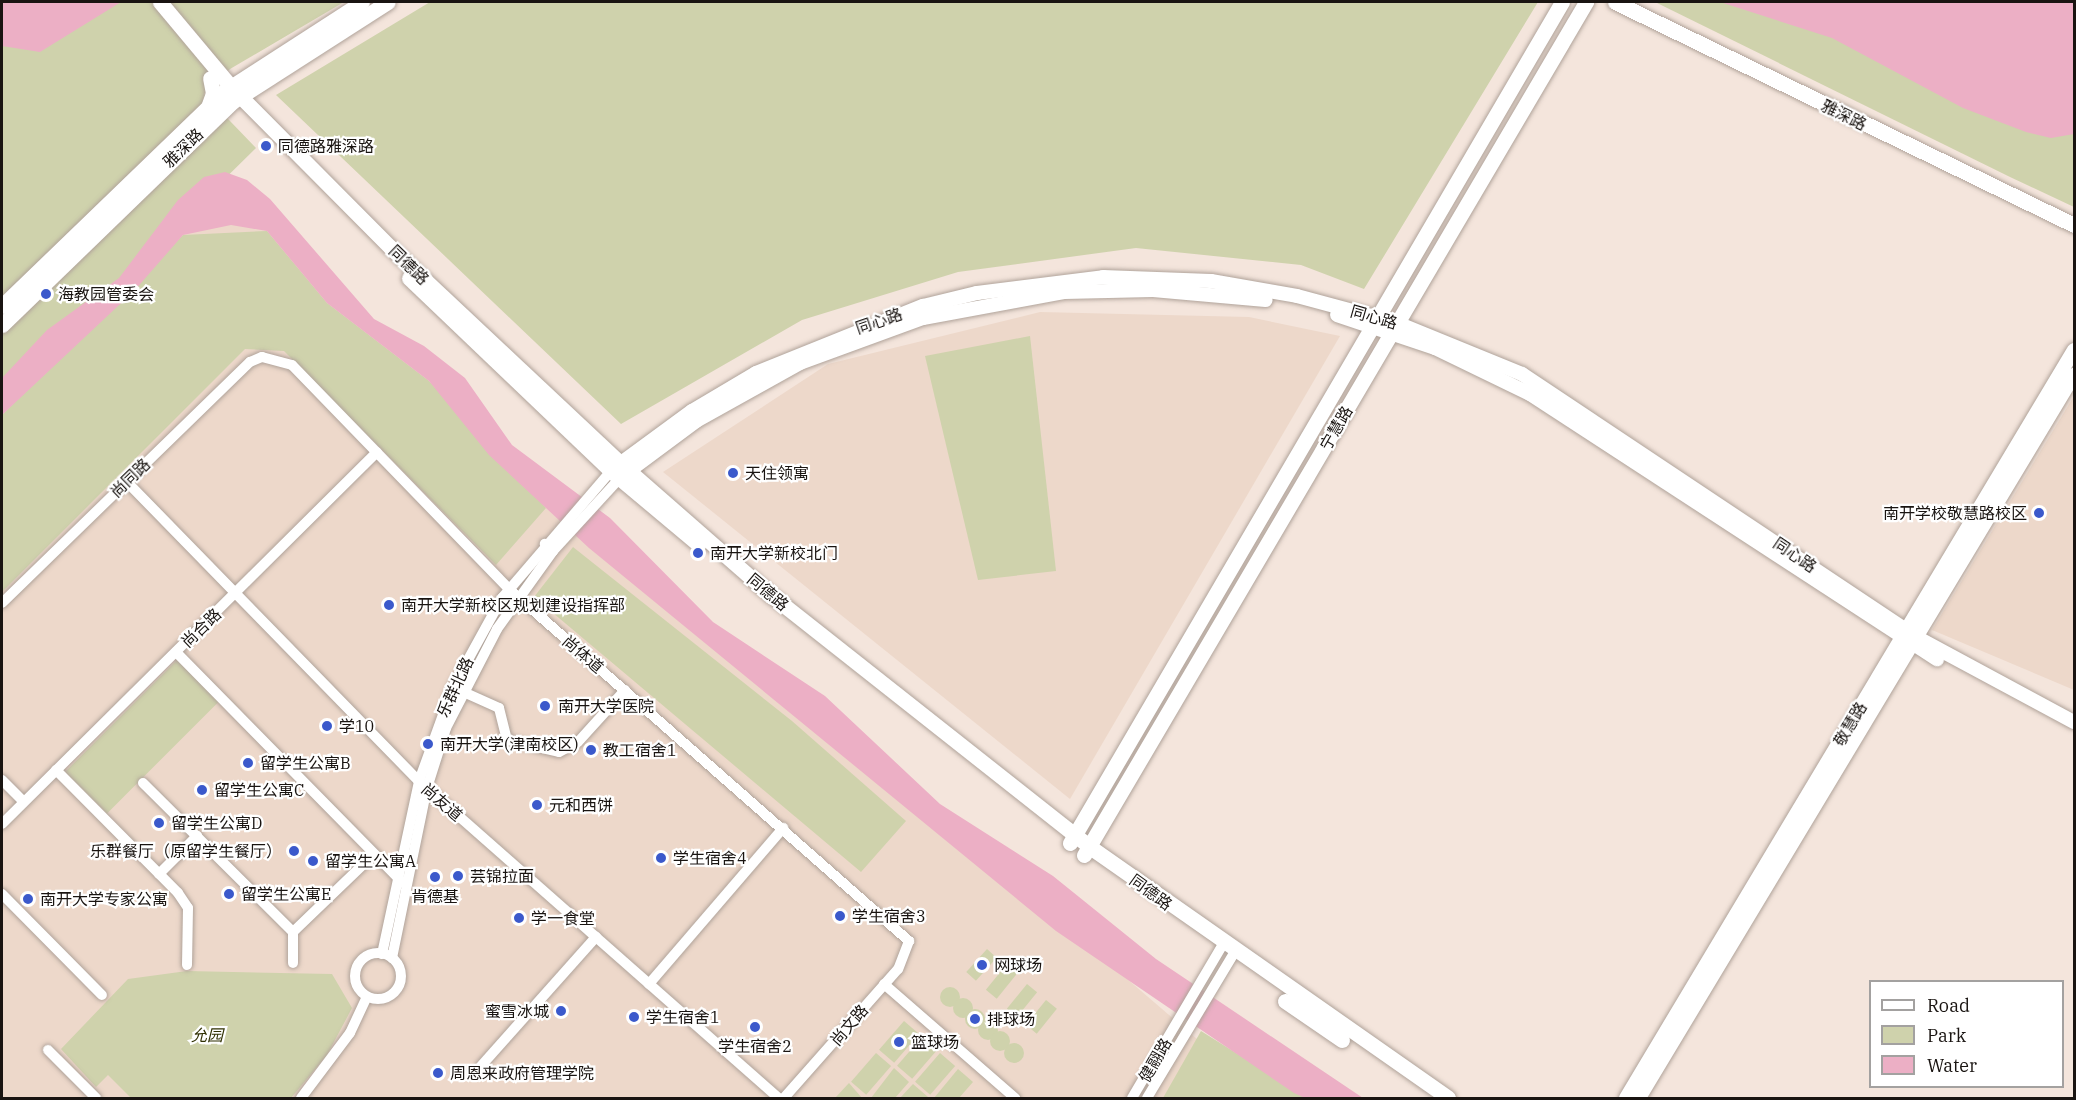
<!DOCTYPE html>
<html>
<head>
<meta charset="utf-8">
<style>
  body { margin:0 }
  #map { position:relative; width:2076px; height:1100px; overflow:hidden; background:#f4e5dc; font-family:"IBM Plex Serif","Noto Sans SC",serif }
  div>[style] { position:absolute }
  .built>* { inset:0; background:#edd8ca }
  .green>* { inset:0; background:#cfd2ac; transform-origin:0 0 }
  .round { border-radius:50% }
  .water>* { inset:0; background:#ecafc5 }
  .roads { filter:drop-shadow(0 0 2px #b0a39a) drop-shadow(0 0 2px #b0a39a) }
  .minor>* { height:10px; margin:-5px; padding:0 5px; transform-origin:5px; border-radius:5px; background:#fff }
  .minor>.ring { margin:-5px; padding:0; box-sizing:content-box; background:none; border:10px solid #fff; border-radius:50% }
  .tertiary>* { height:14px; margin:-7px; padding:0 7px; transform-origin:7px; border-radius:7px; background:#fff }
  .secondary>* { height:15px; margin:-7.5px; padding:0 7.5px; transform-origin:7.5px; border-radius:7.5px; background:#fff }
  .dots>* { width:16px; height:16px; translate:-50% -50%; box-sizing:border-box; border:3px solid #fff; border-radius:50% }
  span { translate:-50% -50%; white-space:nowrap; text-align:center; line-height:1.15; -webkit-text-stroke:4.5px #fff; paint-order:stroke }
  .street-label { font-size:16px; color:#191411 }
  .poi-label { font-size:16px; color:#191411 }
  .left { translate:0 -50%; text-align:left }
  .right { translate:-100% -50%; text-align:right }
  .park-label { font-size:16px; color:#303103; font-style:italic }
  .frame { position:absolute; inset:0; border:3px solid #191411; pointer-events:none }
  .legend { position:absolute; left:1869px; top:980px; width:195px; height:108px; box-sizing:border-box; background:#fff; border:2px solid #a3a1a0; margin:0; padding:8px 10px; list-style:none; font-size:18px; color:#191411 }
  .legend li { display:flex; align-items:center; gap:12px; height:30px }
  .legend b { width:30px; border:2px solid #a3a1a0 }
</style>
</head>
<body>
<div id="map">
  <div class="built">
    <i style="clip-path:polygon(230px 188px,511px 450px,1197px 1039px,1290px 1098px,2px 1098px,2px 401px)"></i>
    <i style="clip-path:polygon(1040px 312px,1249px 317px,1340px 336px,1070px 799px,663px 472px,828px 364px)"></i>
    <i style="clip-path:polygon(2074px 396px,2074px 690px,1932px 630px)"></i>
  </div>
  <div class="green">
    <i style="clip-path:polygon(2px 2px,344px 2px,230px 69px,204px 94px,256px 148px,2px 398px)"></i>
    <i style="clip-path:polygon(430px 2px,1538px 2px,1364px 289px,1301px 265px,1136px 248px,958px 272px,802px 320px,621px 424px,276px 95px)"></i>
    <i style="clip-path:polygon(1655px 2px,2074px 2px,2074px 207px,2010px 177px)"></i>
    <i style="clip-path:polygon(267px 231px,327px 303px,429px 381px,546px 508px,496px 565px,284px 351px,245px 349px,2px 592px,2px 415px,183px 235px)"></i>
    <i style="clip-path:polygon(1030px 336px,1056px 571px,978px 580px,925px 356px)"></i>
    <i style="clip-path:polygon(573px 547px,792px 721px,906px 821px,861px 872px,534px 597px)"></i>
    <i style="left:177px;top:660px;width:59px;height:158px;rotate:45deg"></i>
    <i style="left:987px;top:949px;width:13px;height:31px;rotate:42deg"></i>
    <i style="left:1006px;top:965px;width:14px;height:32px;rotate:39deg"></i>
    <i style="clip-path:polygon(187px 971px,332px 974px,352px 1008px,327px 1055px,291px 1098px,131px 1098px,108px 1075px,96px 1087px,61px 1049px,128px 979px)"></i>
    <i style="left:1027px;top:984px;width:13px;height:32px;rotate:39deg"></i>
    <i class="round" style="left:940px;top:987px;width:20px;height:20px"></i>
    <i class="round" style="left:953px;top:998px;width:20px;height:20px"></i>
    <i style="left:1046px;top:1000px;width:14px;height:32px;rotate:39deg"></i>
    <i class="round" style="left:965px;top:1009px;width:20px;height:20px"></i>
    <i class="round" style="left:978px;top:1020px;width:20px;height:20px"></i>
    <i style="left:904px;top:1021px;width:20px;height:38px;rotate:41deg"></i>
    <i style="clip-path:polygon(1201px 1031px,1308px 1098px,1163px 1098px)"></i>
    <i class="round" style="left:990px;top:1031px;width:20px;height:20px"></i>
    <i style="left:922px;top:1037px;width:20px;height:38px;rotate:41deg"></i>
    <i class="round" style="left:1004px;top:1043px;width:20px;height:20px"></i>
    <i style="left:876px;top:1053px;width:20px;height:38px;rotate:41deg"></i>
    <i style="left:940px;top:1053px;width:20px;height:38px;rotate:41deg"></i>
    <i style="clip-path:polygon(894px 1068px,909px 1082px,895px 1098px,871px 1098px)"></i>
    <i style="clip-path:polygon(958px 1069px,973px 1082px,959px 1098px,934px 1098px)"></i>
    <i style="clip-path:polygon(849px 1083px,862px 1098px,835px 1098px)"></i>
    <i style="clip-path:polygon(913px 1084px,928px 1097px,927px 1098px,900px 1098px)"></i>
  </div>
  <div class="water">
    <i style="clip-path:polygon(2px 2px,121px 2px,40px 52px,2px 46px)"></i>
    <i style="clip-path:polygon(1720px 2px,2074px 2px,2074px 134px,2051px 138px,2026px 132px,1963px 108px,1832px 38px)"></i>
    <i style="clip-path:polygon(225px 172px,247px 180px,270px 199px,374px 319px,424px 346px,465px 378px,512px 445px,610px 518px,713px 622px,825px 696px,940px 804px,1053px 876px,1156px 959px,1363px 1098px,1305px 1098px,1294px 1093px,1056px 931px,589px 548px,489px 455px,429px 381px,327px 303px,267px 231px,231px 225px,183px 235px,134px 291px,2px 415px,2px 378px,47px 330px,119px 278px,178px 200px,204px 177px)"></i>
  </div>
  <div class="roads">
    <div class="minor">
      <i style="left:127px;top:482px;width:418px;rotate:45.7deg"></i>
      <i style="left:419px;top:781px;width:480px;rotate:41.4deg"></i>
      <i style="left:553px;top:551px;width:99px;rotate:-47.5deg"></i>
      <i style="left:2px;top:603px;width:346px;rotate:-44.2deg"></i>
      <i style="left:250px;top:362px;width:13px;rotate:-23deg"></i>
      <i style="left:262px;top:357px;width:31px;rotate:15deg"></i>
      <i style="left:292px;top:365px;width:312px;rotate:45.9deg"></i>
      <i style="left:509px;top:589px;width:533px;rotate:41.35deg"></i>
      <i style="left:909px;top:941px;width:30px;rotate:111deg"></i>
      <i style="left:898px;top:969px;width:172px;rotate:131.5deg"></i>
      <i style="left:176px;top:652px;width:324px;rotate:45.5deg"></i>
      <i style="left:459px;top:690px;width:44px;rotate:24.2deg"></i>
      <i style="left:499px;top:708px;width:33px;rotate:76deg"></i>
      <i style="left:507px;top:740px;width:53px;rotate:13deg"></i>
      <i style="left:559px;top:752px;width:21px;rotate:-28deg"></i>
      <i style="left:578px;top:742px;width:70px;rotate:-47.9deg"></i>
      <i style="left:56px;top:770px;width:173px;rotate:45.2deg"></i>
      <i style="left:178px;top:893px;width:18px;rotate:56deg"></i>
      <i style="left:188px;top:908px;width:57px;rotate:91deg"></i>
      <i style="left:2px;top:780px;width:30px;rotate:45deg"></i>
      <i style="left:143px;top:783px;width:211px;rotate:44.8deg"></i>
      <i style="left:2px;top:824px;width:528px;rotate:-44.77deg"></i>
      <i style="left:159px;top:874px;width:54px;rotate:-45deg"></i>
      <i style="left:2px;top:894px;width:142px;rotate:45.3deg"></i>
      <i class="ring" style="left:355px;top:953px;width:36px;height:36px"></i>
      <i style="left:382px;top:954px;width:177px;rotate:-77.9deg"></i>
      <i style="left:419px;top:781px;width:100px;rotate:-70.1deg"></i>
      <i style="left:453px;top:687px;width:102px;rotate:-61.2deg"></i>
      <i style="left:502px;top:598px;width:167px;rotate:-49.4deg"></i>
      <i style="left:392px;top:958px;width:174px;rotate:-78.4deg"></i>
      <i style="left:427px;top:788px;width:63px;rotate:-72.4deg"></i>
      <i style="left:446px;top:728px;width:111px;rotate:-62.7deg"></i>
      <i style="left:497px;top:629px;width:96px;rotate:-54.3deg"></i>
      <i style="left:553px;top:551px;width:11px;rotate:-139deg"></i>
      <i style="left:293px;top:963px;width:31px;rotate:-90deg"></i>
      <i style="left:293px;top:932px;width:112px;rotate:-43.9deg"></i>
      <i style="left:649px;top:984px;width:206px;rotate:-49.3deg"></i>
      <i style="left:884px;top:984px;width:174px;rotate:41deg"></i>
      <i style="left:48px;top:1050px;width:68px;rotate:45deg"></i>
      <i style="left:481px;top:1066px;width:173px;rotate:-48.3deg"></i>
      <i style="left:301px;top:1098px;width:81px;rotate:-53deg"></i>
      <i style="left:350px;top:1033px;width:40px;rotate:-65deg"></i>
      <i style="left:1132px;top:1098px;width:179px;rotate:-59.4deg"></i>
      <i style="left:1147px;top:1098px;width:169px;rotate:-59deg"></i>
    </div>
    <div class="tertiary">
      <i style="left:1337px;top:315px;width:103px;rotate:18.6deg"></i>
      <i style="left:1435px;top:348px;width:106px;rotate:25.8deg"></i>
      <i style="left:1530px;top:394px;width:486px;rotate:33.1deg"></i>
      <i style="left:613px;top:469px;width:98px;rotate:-36.3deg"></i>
      <i style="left:692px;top:411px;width:74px;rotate:-30.7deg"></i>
      <i style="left:756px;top:373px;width:180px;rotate:-21.9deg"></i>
      <i style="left:923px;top:306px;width:56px;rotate:-13.5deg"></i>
      <i style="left:977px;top:293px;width:127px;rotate:-7.2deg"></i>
      <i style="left:1103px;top:277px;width:108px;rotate:2.1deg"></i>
      <i style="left:1211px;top:281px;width:87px;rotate:9.9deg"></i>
      <i style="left:1297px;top:296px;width:104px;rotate:15.1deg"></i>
      <i style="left:1397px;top:323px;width:135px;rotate:22.2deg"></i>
      <i style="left:1522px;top:374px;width:474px;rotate:33.7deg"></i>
      <i style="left:1916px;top:637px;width:179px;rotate:28.3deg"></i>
      <i style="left:621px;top:477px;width:94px;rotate:-36.7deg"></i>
      <i style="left:696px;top:421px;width:119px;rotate:-29.1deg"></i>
      <i style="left:800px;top:363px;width:131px;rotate:-20.1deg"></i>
      <i style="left:923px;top:318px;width:143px;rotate:-10.4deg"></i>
      <i style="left:1064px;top:292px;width:89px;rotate:-1.3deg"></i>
      <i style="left:1153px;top:290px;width:113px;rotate:5.1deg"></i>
      <i style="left:1626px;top:1098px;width:872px;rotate:-59.08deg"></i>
      <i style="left:1639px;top:1098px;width:844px;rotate:-58.97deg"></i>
    </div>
    <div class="secondary">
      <i style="left:160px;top:2px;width:111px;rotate:50.1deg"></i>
      <i style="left:231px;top:87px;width:227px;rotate:45.2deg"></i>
      <i style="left:391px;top:248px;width:314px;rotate:43.2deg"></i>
      <i style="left:620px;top:463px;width:201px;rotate:41.2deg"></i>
      <i style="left:771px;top:595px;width:407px;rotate:38.3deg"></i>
      <i style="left:1090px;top:847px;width:437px;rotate:35deg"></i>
      <i style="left:1615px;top:2px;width:510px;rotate:25.91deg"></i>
      <i style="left:208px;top:107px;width:15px;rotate:-70deg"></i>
      <i style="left:213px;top:93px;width:15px;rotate:-101deg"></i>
      <i style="left:409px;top:278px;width:279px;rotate:43.7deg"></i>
      <i style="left:611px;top:471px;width:114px;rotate:40deg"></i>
      <i style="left:2px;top:306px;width:311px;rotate:-44deg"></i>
      <i style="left:226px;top:90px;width:162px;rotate:-32.9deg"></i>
      <i style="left:2px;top:325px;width:320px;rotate:-44.1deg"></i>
      <i style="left:232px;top:102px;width:185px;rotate:-32.7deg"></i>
      <i style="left:1070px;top:843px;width:974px;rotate:-59.67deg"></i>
      <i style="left:1084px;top:855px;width:990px;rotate:-59.52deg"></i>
      <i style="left:1285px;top:1001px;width:69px;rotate:34.4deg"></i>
    </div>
  </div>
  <div class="dots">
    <i style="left:266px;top:146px;background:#3b59cb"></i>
    <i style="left:46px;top:294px;background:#3b59cb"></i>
    <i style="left:733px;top:473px;background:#3b59cb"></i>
    <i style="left:2039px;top:513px;background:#3b59cb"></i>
    <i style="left:698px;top:553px;background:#3b59cb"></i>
    <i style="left:389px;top:605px;background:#3b59cb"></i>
    <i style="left:545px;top:706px;background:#3b59cb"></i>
    <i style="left:327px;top:726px;background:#3b59cb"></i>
    <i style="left:428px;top:744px;background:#3b59cb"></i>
    <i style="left:591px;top:750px;background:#3b59cb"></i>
    <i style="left:248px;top:763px;background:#3b59cb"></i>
    <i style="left:202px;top:790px;background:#3b59cb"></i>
    <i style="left:537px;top:805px;background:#3b59cb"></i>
    <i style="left:159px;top:823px;background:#3b59cb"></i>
    <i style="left:294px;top:851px;background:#3b59cb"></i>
    <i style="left:661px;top:858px;background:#3b59cb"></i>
    <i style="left:313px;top:861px;background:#3b59cb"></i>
    <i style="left:458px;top:876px;background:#3b59cb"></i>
    <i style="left:435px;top:877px;background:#3b59cb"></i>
    <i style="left:229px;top:894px;background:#3b59cb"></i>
    <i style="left:28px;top:899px;background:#3b59cb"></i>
    <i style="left:840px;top:916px;background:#3b59cb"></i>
    <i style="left:519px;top:918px;background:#3b59cb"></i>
    <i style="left:982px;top:965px;background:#3b59cb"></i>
    <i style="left:561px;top:1011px;background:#3b59cb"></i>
    <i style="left:634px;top:1017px;background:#3b59cb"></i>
    <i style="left:975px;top:1019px;background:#3b59cb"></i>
    <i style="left:755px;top:1027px;background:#3b59cb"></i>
    <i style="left:899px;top:1042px;background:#3b59cb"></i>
    <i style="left:438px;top:1073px;background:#3b59cb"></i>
  </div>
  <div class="street-label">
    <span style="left:1844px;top:115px;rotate:26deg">雅深路</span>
    <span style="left:183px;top:148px;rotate:-44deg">雅深路</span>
    <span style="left:409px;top:265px;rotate:44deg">同德路</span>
    <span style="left:1374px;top:317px;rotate:16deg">同心路</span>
    <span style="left:879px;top:321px;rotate:-19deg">同心路</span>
    <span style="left:1336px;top:428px;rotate:-60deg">宁慧路</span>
    <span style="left:130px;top:478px;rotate:-44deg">尚同路</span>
    <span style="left:1795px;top:555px;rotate:34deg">同心路</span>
    <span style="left:768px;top:592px;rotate:40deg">同德路</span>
    <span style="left:201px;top:628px;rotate:-44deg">尚合路</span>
    <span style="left:583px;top:654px;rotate:41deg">尚体道</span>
    <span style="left:455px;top:687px;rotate:-65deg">乐群北路</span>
    <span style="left:1850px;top:724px;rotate:-59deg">敬慧路</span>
    <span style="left:442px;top:802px;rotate:41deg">尚友道</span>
    <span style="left:1151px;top:892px;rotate:36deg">同德路</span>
    <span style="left:849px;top:1025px;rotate:-49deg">尚文路</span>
    <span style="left:1155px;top:1060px;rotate:-60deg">健翮路</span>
  </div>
  <div class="poi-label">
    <span class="left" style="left:278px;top:146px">同德路雅深路</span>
    <span class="left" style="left:58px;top:294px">海教园管委会</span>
    <span class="left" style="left:745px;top:473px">天住领寓</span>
    <span class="right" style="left:2027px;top:513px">南开学校敬慧路校区</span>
    <span class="left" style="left:710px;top:553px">南开大学新校北门</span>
    <span class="left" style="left:401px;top:605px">南开大学新校区规划建设指挥部</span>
    <span class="left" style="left:558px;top:706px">南开大学医院</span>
    <span class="left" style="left:339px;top:726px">学10</span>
    <span class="left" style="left:440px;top:744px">南开大学(津南校区)</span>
    <span class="left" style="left:603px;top:750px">教工宿舍1</span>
    <span class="left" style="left:260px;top:763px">留学生公寓B</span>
    <span class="left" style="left:214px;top:790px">留学生公寓C</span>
    <span class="left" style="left:549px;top:805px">元和西饼</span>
    <span class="left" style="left:171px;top:823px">留学生公寓D</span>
    <span class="right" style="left:282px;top:851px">乐群餐厅（原留学生餐厅）</span>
    <span class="left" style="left:673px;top:858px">学生宿舍4</span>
    <span class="left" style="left:325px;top:861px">留学生公寓A</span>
    <span class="left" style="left:470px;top:876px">芸锦拉面</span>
    <span class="left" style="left:241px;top:894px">留学生公寓E</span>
    <span style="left:435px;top:896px">肯德基</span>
    <span class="left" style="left:40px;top:899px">南开大学专家公寓</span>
    <span class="left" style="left:852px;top:916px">学生宿舍3</span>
    <span class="left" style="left:531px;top:918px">学一食堂</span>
    <span class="left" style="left:994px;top:965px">网球场</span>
    <span class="right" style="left:549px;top:1011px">蜜雪冰城</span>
    <span class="left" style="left:646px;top:1017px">学生宿舍1</span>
    <span class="left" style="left:987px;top:1019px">排球场</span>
    <span class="left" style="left:911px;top:1042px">篮球场</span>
    <span style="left:755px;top:1046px">学生宿舍2</span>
    <span class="left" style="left:450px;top:1073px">周恩来政府管理学院</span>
  </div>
  <div class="park-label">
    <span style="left:207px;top:1035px">允园</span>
  </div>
  <div class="frame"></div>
  <ul class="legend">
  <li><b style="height:8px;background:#fff"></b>Road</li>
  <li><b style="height:16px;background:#cfd2ac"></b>Park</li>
  <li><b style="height:16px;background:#ecafc5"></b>Water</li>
  </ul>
</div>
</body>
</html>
